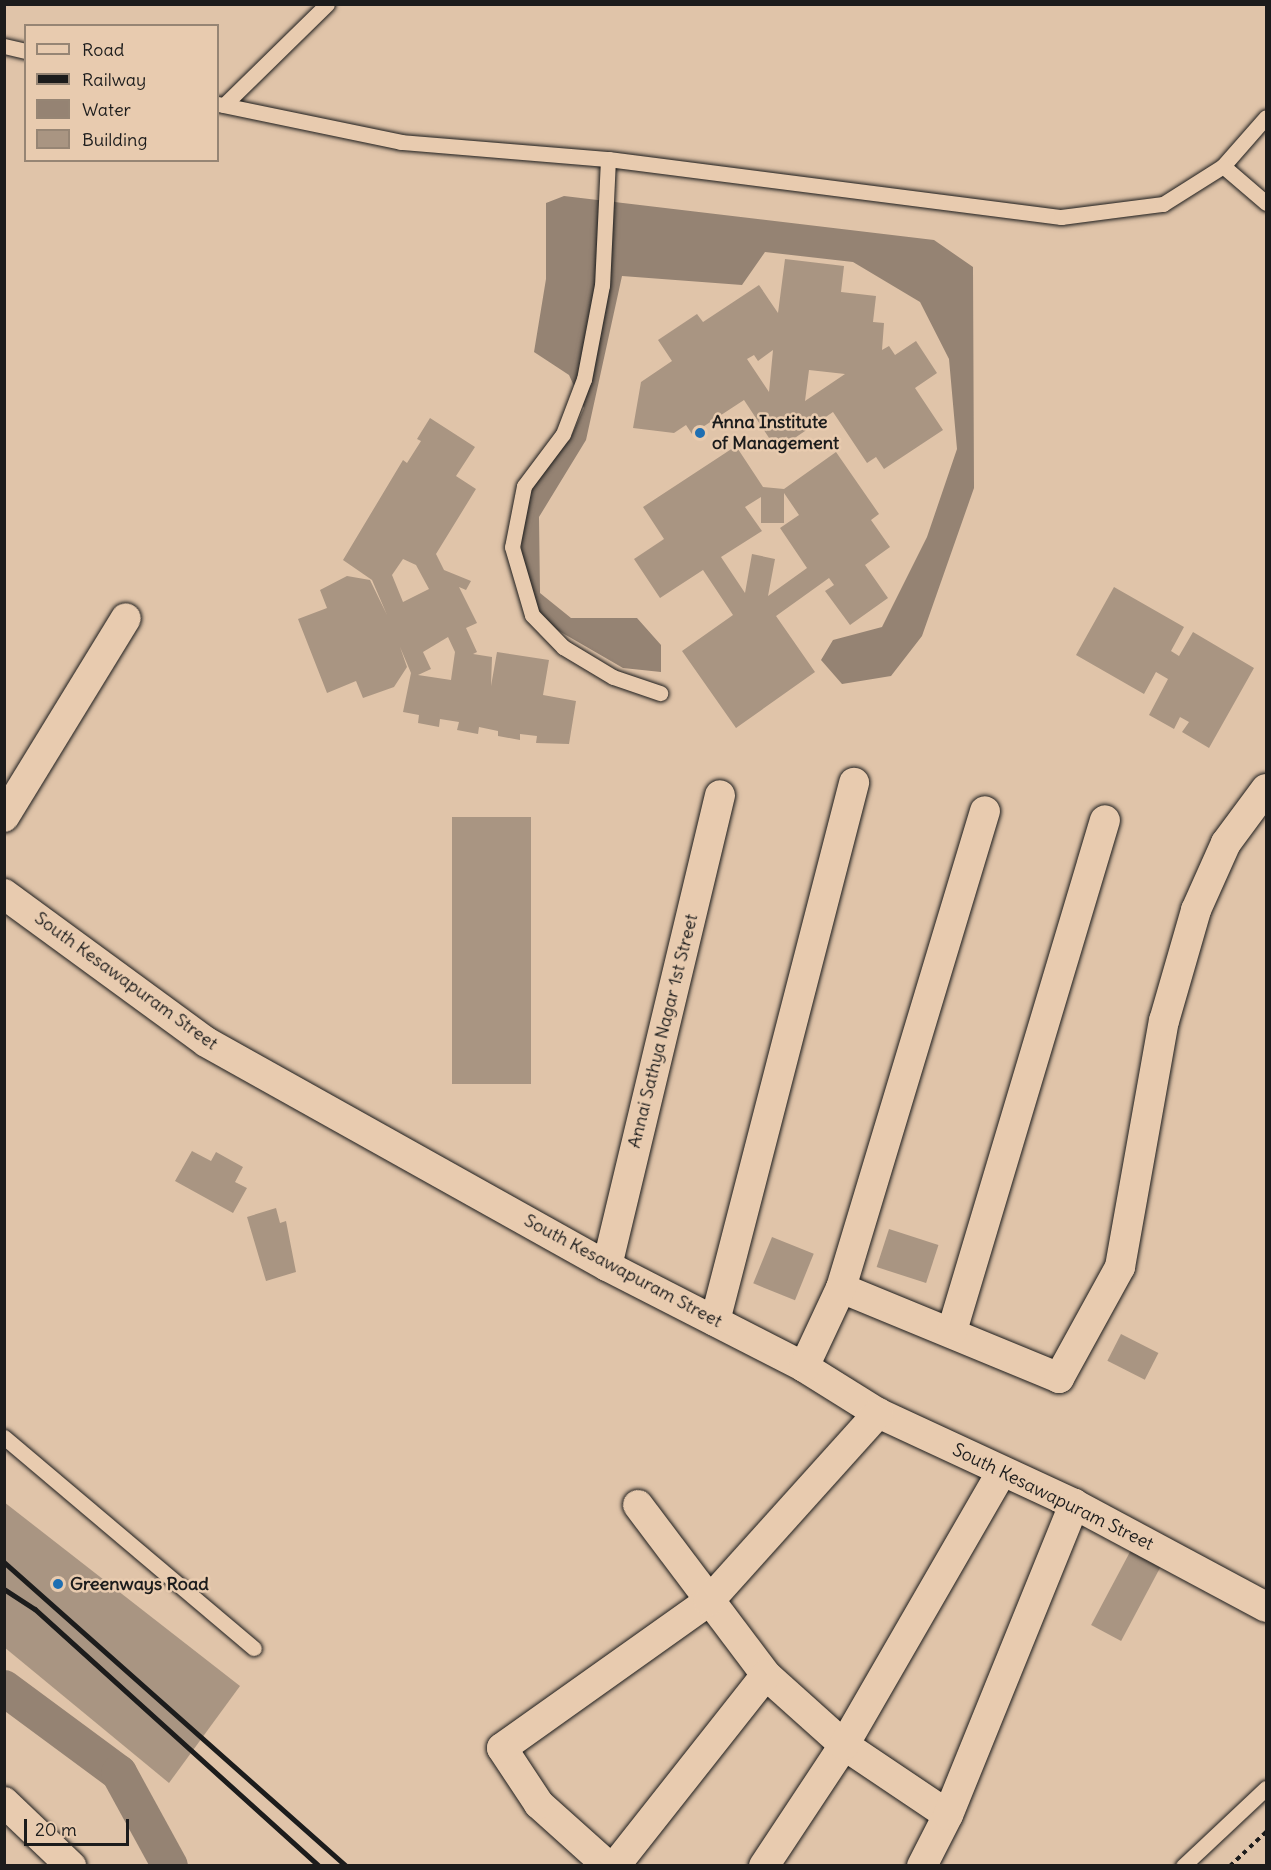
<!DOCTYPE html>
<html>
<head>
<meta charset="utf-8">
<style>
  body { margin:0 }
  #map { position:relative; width:1271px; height:1870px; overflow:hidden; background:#e0c4a9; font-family:Delius,sans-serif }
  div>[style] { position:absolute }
  .water>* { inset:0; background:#958373 }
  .canal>* { height:36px; margin:-18px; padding:0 18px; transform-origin:18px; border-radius:18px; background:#958373 }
  .building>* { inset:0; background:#a99582; transform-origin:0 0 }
  .path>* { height:4px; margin-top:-2px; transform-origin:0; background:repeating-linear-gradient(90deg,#1c1c1c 0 4.5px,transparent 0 9px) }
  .roads { filter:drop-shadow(0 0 2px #1c1c1c) drop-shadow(0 0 2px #1c1c1c) }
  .lane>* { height:15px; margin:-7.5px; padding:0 7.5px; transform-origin:7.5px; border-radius:7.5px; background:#e8cbaf }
  .street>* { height:30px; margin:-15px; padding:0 15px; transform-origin:15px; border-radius:15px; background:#e8cbaf }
  .rail>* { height:4.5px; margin:-2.25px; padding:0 2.25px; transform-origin:2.25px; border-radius:2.25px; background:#1c1c1c }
  .dots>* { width:16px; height:16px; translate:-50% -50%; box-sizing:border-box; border:3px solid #e8cbaf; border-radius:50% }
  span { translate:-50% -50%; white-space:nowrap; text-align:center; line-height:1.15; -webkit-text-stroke:5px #e8cbaf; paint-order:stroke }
  .poi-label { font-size:18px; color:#1c1c1c; font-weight:700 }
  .left { translate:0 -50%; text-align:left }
  .street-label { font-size:18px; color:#1c1c1c }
  .frame { position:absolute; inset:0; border:6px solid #1c1c1c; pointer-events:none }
  .legend { position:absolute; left:24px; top:24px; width:195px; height:138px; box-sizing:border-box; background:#e8cbaf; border:2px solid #968574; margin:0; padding:8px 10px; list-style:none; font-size:18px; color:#1c1c1c }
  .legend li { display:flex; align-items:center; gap:12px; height:30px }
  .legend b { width:30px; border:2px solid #968574 }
  .scale { position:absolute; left:24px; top:1819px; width:105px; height:27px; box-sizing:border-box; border:3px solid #1c1c1c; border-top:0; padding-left:8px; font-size:18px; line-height:21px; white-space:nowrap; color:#1c1c1c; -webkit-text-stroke:4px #e8cbaf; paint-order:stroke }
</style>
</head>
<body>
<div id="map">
  <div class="water">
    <i style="clip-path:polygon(564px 196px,934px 240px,973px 267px,974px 488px,922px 636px,891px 676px,842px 684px,821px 660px,833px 640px,882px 627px,927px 537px,957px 449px,949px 359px,920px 302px,853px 262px,765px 252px,742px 285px,622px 276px,586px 440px,539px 517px,540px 593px,571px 618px,637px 618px,661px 645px,661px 672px,623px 668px,540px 620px,522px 577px,521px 532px,533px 485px,570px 439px,584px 408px,569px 375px,534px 352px,546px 279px,546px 203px)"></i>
  </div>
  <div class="canal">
    <i style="left:4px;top:1688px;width:143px;rotate:36.5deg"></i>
    <i style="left:119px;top:1773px;width:106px;rotate:61.3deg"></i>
  </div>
  <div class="building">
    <i style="clip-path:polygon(evenodd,785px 259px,844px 266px,841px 292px,876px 296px,873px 322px,884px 323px,882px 350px,889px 346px,895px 355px,916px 341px,937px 373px,915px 388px,943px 430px,884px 469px,876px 457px,867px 463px,833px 412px,777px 450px,744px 400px,692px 434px,686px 425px,674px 433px,633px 428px,641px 382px,672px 361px,658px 340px,697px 314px,703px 322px,759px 285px,778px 313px,785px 259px,773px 350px,769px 392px,747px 359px,754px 355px,758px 361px,773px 350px,785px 259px,809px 370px,845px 374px,805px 401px,809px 370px)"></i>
    <i style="clip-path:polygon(evenodd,430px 418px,475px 447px,456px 476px,476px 489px,436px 554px,444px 570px,471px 581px,466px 590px,459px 587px,477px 623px,466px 628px,477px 652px,473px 654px,492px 657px,491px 686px,497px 652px,549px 660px,543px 695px,576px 701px,569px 744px,536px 743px,537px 736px,520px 734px,520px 740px,498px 736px,498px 731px,479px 727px,478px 734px,457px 730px,459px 722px,440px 719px,439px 727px,418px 723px,419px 715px,403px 712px,411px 673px,400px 647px,407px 667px,394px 687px,363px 698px,356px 681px,327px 693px,298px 619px,327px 608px,320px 590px,347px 576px,370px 580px,387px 615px,372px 580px,343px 560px,403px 460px,407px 463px,421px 441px,417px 439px,430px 418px,403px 559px,416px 565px,429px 589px,403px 602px,392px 575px,403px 559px,430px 418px,448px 637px,455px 652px,451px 680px,418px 675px,431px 669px,423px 652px,448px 637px)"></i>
    <i style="clip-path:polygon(evenodd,736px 446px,763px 487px,784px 489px,836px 452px,879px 514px,871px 520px,890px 547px,865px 565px,888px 598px,850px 625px,825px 591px,834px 585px,829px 578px,776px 616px,815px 672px,736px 728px,682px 651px,733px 615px,703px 570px,660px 598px,634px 559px,664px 539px,643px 507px,736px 446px,784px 493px,799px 515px,780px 528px,807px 568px,768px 596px,775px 559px,752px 554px,745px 593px,721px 557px,762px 531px,745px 507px,761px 497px,761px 523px,784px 523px,784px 493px)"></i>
    <i style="clip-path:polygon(1114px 587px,1184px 627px,1171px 651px,1179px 656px,1193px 632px,1254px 668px,1209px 748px,1182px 732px,1189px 722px,1180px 717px,1174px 729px,1149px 715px,1168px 679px,1156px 672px,1144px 694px,1076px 655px)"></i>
    <i style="left:452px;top:817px;width:79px;height:267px"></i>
    <i style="clip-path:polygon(192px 1151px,211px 1161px,216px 1152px,243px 1167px,235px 1182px,247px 1188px,233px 1213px,175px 1181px)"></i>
    <i style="clip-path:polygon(276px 1208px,280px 1223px,286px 1221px,296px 1272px,266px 1281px,247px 1217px)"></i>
    <i style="left:889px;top:1229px;width:52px;height:40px;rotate:18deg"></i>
    <i style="left:772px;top:1237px;width:45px;height:50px;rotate:22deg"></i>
    <i style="left:1121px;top:1334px;width:42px;height:30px;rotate:27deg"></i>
    <i style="clip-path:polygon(4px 1502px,240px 1686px,169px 1783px,4px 1647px)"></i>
    <i style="left:1131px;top:1550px;width:34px;height:85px;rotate:28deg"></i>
  </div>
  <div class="path">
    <i style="left:1230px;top:1866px;width:50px;rotate:-43.4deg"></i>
  </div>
  <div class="roads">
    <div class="lane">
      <i style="left:4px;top:46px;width:23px;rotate:13deg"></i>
      <i style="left:218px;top:104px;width:187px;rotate:11.7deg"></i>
      <i style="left:401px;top:142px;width:208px;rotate:4.7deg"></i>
      <i style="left:608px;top:159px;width:457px;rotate:7.3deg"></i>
      <i style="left:1061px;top:217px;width:103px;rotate:-7.3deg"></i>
      <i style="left:1163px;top:204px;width:71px;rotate:-32.3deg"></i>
      <i style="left:1223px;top:166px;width:65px;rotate:-48.7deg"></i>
      <i style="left:224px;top:105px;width:144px;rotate:-44.4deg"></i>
      <i style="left:608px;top:159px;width:126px;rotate:92.7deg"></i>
      <i style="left:602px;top:285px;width:96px;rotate:100.8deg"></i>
      <i style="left:584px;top:379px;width:59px;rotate:110.9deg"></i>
      <i style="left:563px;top:434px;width:65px;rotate:126.9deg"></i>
      <i style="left:524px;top:486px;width:62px;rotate:101.1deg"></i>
      <i style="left:512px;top:547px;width:71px;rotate:73.6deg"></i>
      <i style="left:532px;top:615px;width:45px;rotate:45.9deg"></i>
      <i style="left:563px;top:647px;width:58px;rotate:31deg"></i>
      <i style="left:613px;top:677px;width:50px;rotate:18.8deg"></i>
      <i style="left:1223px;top:166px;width:57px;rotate:40.7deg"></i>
      <i style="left:4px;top:1437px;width:327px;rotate:40.2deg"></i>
      <i style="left:1183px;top:1866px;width:114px;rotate:-43.2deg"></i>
    </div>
    <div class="street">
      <i style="left:4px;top:817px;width:233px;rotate:-58.5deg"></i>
      <i style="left:4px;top:894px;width:250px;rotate:36.2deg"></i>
      <i style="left:206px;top:1042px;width:459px;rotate:29.2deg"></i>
      <i style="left:607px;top:1266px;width:221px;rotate:27.1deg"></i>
      <i style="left:804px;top:1367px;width:87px;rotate:31.9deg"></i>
      <i style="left:878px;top:1413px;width:216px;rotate:24.9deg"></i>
      <i style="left:1074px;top:1504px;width:218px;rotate:28.2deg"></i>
      <i style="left:607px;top:1266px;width:484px;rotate:-76.5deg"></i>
      <i style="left:841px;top:1288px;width:236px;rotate:22.4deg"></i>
      <i style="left:1059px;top:1378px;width:127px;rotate:-61.2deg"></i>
      <i style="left:1120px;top:1267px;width:250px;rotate:-79.9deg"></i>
      <i style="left:1164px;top:1021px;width:116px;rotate:-73.9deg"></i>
      <i style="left:1196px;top:910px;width:73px;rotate:-65.9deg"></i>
      <i style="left:1226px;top:843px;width:67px;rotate:-53.5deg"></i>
      <i style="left:715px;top:1321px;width:556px;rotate:-75.51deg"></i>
      <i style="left:952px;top:1331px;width:533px;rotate:-73.33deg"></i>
      <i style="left:804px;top:1367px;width:87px;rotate:-64.9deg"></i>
      <i style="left:841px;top:1288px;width:498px;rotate:-73.2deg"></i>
      <i style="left:638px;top:1505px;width:213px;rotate:53deg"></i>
      <i style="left:766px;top:1675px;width:105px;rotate:41.9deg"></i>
      <i style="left:844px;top:1745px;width:125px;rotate:33.9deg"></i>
      <i style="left:4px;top:1802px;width:93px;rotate:43.7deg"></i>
      <i style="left:608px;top:1866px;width:93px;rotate:-138.1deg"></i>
      <i style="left:539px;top:1804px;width:67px;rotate:-123.5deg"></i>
      <i style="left:502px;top:1748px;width:254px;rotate:-35.4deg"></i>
      <i style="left:709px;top:1601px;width:253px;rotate:-48deg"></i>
      <i style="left:615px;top:1866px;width:243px;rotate:-51.7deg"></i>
      <i style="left:764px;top:1866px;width:145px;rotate:-56.5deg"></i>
      <i style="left:844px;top:1745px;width:316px;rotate:-60deg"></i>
      <i style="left:922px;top:1866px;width:57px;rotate:-63deg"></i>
      <i style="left:948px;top:1815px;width:336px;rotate:-67.9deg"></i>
    </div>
  </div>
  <div class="rail">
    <i style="left:4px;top:1562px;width:458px;rotate:41.6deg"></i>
    <i style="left:4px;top:1589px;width:37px;rotate:33deg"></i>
    <i style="left:35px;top:1609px;width:383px;rotate:42.1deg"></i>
  </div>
  <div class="dots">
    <i style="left:700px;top:433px;background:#1f6fb2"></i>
    <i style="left:58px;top:1584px;background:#1f6fb2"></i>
  </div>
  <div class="poi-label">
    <span class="left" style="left:712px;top:433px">Anna Institute<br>of Management</span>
    <span class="left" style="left:70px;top:1584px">Greenways Road</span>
  </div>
  <div class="street-label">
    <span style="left:126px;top:981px;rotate:36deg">South Kesawapuram Street</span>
    <span style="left:663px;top:1031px;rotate:-76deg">Annai Sathya Nagar 1st Street</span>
    <span style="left:623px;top:1271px;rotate:28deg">South Kesawapuram Street</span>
    <span style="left:1053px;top:1497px;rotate:26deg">South Kesawapuram Street</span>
  </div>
  <div class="frame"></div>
  <ul class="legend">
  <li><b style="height:8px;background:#e8cbaf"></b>Road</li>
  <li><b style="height:8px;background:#1c1c1c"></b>Railway</li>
  <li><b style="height:16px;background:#958373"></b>Water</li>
  <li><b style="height:16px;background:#a99582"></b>Building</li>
  </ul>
  <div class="scale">20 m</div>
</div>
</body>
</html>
